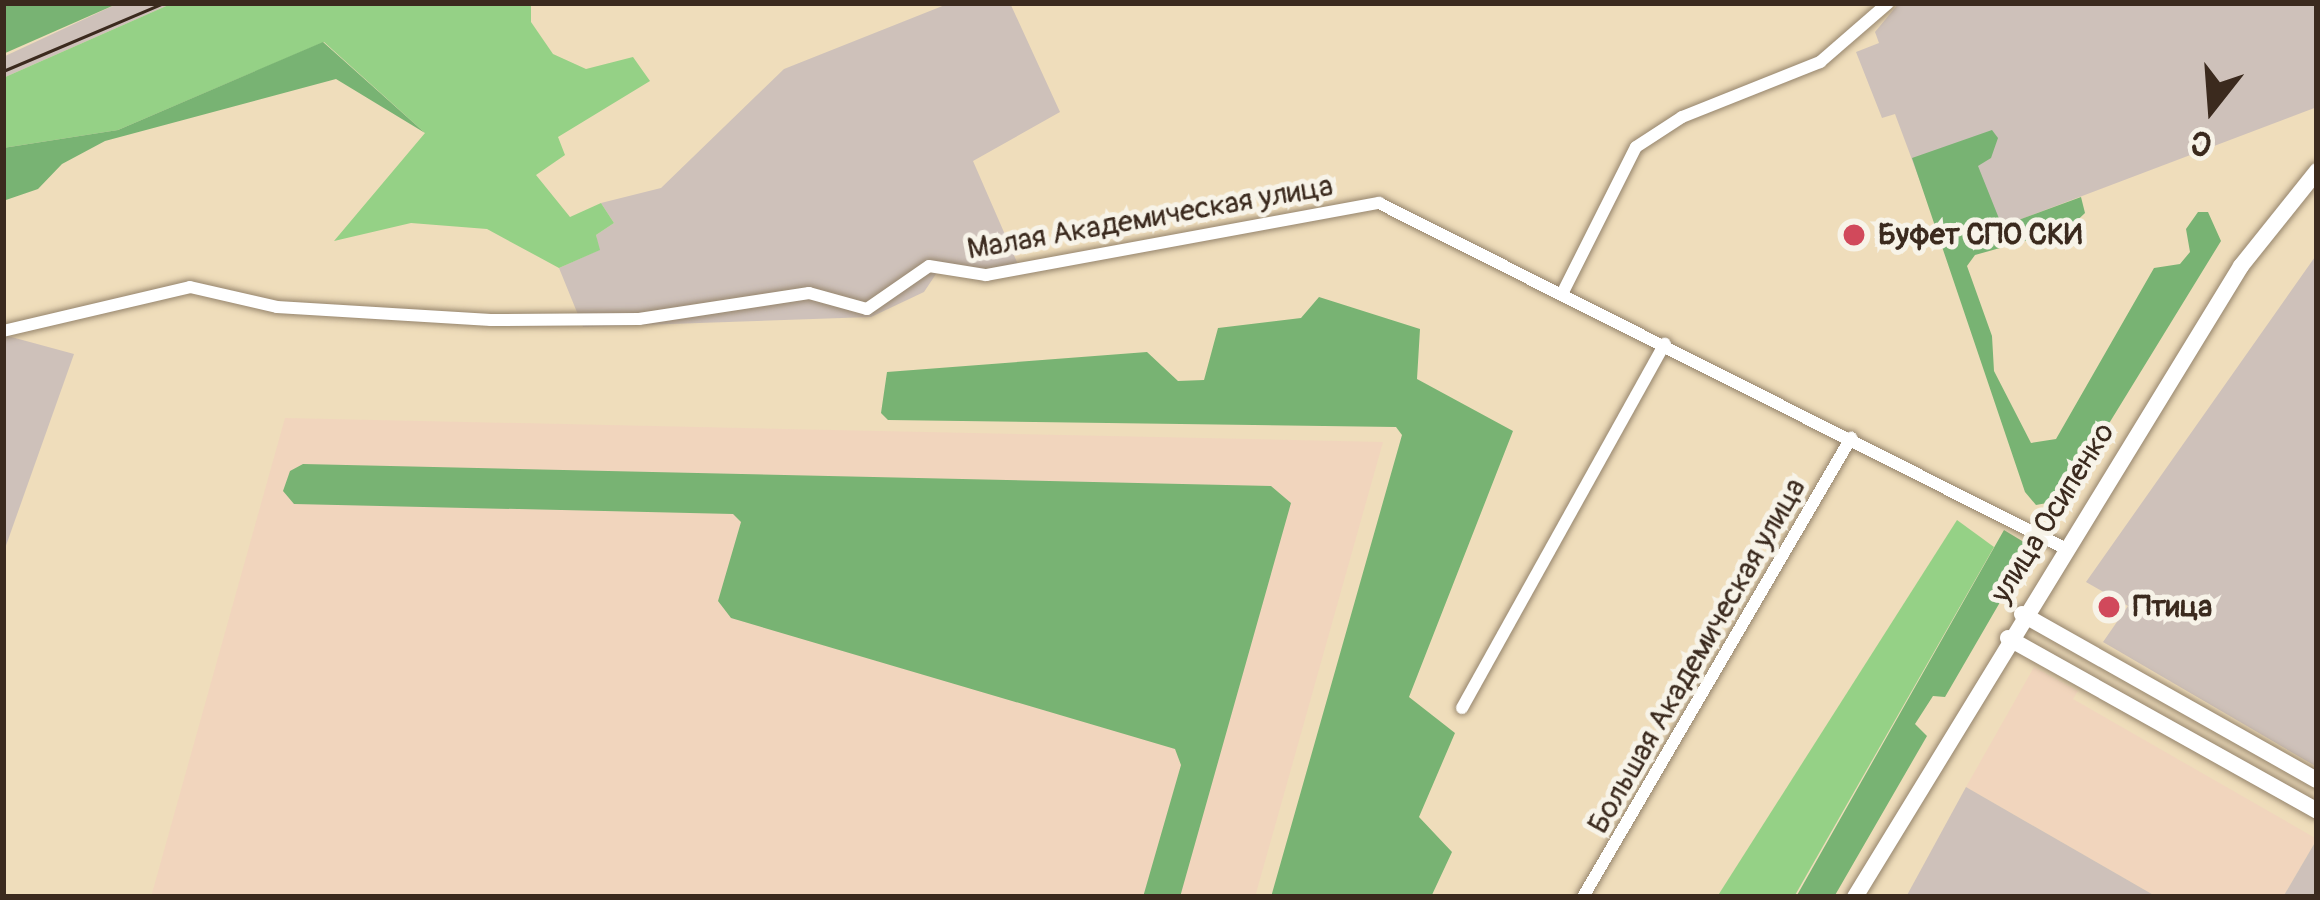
<!DOCTYPE html>
<html>
<head>
<meta charset="utf-8">
<style>
  body { margin:0 }
  #map { position:relative; width:2320px; height:900px; overflow:hidden; background:#efddbb; font-family:Pangolin,sans-serif }
  div>[style] { position:absolute }
  .built>* { inset:0; background:#f1d5bd }
  .industrial>* { inset:0; background:#cec1ba }
  .green>* { inset:0; background:#95d186 }
  .forest>* { inset:0; background:#78b373 }
  .roads { filter:drop-shadow(0 0 3px #95846c) drop-shadow(0 0 3px #95846c) }
  .street>* { height:12px; margin:-6px; padding:0 6px; transform-origin:6px; border-radius:6px; background:#fff }
  .secondary>* { height:16px; margin:-8px; padding:0 8px; transform-origin:8px; border-radius:8px; background:#fff }
  .rail>* { height:3px; margin:-1.5px; padding:0 1.5px; transform-origin:1.5px; border-radius:1.5px; background:#3b2a1e }
  .dots>* { width:33px; height:33px; translate:-50% -50%; box-sizing:border-box; border:6px solid #f7f3e8; border-radius:50% }
  span { translate:-50% -50%; white-space:nowrap; text-align:center; line-height:1.15; -webkit-text-stroke:10px #f7f3e8; paint-order:stroke }
  .street-label { font-size:30px; color:#3b2a1e }
  .poi-label { font-size:30px; color:#3b2a1e; font-weight:700 }
  .left { translate:0 -50%; text-align:left }
  .frame { position:absolute; inset:0; border:6px solid #3b2a1e; pointer-events:none }
  .north { position:absolute; left:2152px; top:48px; width:120px; height:120px; -webkit-text-stroke:9px #f7f3e8; paint-order:stroke; rotate:197deg; font-size:33px; font-weight:700; line-height:48px; text-align:center; color:#3b2a1e }
  .north::after { content:''; display:block; margin:auto; width:42px; height:54px; background:#3b2a1e; clip-path:polygon(50% 0,100% 100%,50% 72%,0 100%) }
</style>
</head>
<body>
<div id="map">
  <div class="built">
    <i style="clip-path:polygon(285px 418px,1383px 442px,1255px 897px,151px 897px)"></i>
    <i style="clip-path:polygon(2034px 667px,2078px 691px,2073px 699px,2317px 839px,2283px 897px,2157px 897px,1966px 787px)"></i>
  </div>
  <div class="industrial">
    <i style="clip-path:polygon(119px 3px,173px 3px,3px 78px,3px 57px)"></i>
    <i style="clip-path:polygon(950px 3px,1010px 3px,1060px 112px,973px 161px,1020px 269px,938px 271px,924px 292px,871px 317px,583px 327px,559px 268px,599px 250px,596px 235px,614px 223px,601px 203px,661px 188px,784px 69px)"></i>
    <i style="clip-path:polygon(1899px 3px,2317px 3px,2317px 107px,1945px 248px,1895px 114px,1882px 118px,1856px 52px,1879px 43px,1875px 32px)"></i>
    <i style="clip-path:polygon(2317px 254px,2317px 767px,2103px 642px,2128px 606px,2086px 582px)"></i>
    <i style="clip-path:polygon(4px 335px,74px 354px,3px 554px,3px 336px)"></i>
    <i style="clip-path:polygon(1966px 787px,2157px 897px,1906px 897px)"></i>
    <i style="clip-path:polygon(2317px 839px,2317px 897px,2283px 897px)"></i>
  </div>
  <div class="green">
    <i style="clip-path:polygon(173px 3px,531px 3px,531px 22px,553px 54px,586px 69px,633px 57px,650px 81px,558px 137px,565px 155px,536px 175px,570px 217px,601px 203px,614px 223px,596px 235px,600px 250px,559px 268px,487px 229px,411px 223px,334px 241px,425px 133px,324px 42px,118px 130px,3px 148px,3px 78px)"></i>
    <i style="clip-path:polygon(1957px 520px,1994px 547px,1794px 897px,1717px 897px)"></i>
  </div>
  <div class="forest">
    <i style="clip-path:polygon(5px 3px,119px 3px,3px 54px)"></i>
    <i style="clip-path:polygon(323px 42px,425px 133px,336px 79px,105px 141px,62px 164px,38px 189px,3px 201px,3px 148px,118px 130px)"></i>
    <i style="clip-path:polygon(1992px 130px,1998px 138px,1991px 158px,1978px 166px,2002px 226px,2081px 197px,2085px 213px,2068px 229px,1975px 255px,1967px 266px,1992px 336px,1994px 371px,2031px 443px,2056px 439px,2154px 268px,2180px 264px,2190px 252px,2186px 229px,2198px 212px,2208px 212px,2221px 241px,2105px 430px,2047px 503px,2036px 505px,2025px 492px,1912px 158px)"></i>
    <i style="clip-path:polygon(1319px 297px,1420px 329px,1417px 379px,1513px 431px,1409px 697px,1455px 733px,1419px 817px,1452px 852px,1431px 897px,1271px 897px,1402px 435px,1396px 427px,888px 420px,881px 413px,887px 372px,1147px 352px,1178px 381px,1204px 380px,1218px 328px,1301px 318px)"></i>
    <i style="clip-path:polygon(303px 464px,1271px 486px,1291px 503px,1180px 897px,1143px 897px,1181px 765px,1175px 749px,731px 618px,718px 601px,741px 522px,733px 514px,294px 504px,283px 491px,290px 471px)"></i>
    <i style="clip-path:polygon(2004px 530px,2032px 547px,1945px 697px,1933px 696px,1915px 724px,1927px 736px,1834px 897px,1796px 897px)"></i>
  </div>
  <div class="roads">
    <div class="street">
      <i style="left:1563px;top:292px;width:162px;rotate:-63.3deg"></i>
      <i style="left:1636px;top:147px;width:55px;rotate:-33.1deg"></i>
      <i style="left:1682px;top:117px;width:149px;rotate:-21.7deg"></i>
      <i style="left:1820px;top:62px;width:90px;rotate:-40.9deg"></i>
      <i style="left:3px;top:331px;width:192px;rotate:-13.2deg"></i>
      <i style="left:190px;top:287px;width:89px;rotate:12.9deg"></i>
      <i style="left:277px;top:307px;width:214px;rotate:3.5deg"></i>
      <i style="left:491px;top:320px;width:148px;rotate:-0.4deg"></i>
      <i style="left:639px;top:319px;width:172px;rotate:-8.7deg"></i>
      <i style="left:809px;top:293px;width:60px;rotate:15.4deg"></i>
      <i style="left:867px;top:309px;width:75px;rotate:-34.7deg"></i>
      <i style="left:929px;top:266px;width:58px;rotate:9deg"></i>
      <i style="left:986px;top:275px;width:400px;rotate:-10.4deg"></i>
      <i style="left:1379px;top:203px;width:765px;rotate:26.73deg"></i>
      <i style="left:1462px;top:708px;width:417px;rotate:-60.9deg"></i>
      <i style="left:1583px;top:897px;width:532px;rotate:-59.72deg"></i>
    </div>
    <div class="secondary">
      <i style="left:2022px;top:614px;width:338px;rotate:29.4deg"></i>
      <i style="left:2008px;top:638px;width:354px;rotate:29.2deg"></i>
      <i style="left:1855px;top:897px;width:740px;rotate:-58.54deg"></i>
      <i style="left:2241px;top:266px;width:122px;rotate:-51.3deg"></i>
    </div>
  </div>
  <div class="rail">
    <i style="left:3px;top:71px;width:174px;rotate:-23deg"></i>
  </div>
  <div class="dots">
    <i style="left:1854px;top:235px;background:#d1495b"></i>
    <i style="left:2109px;top:607px;background:#d1495b"></i>
  </div>
  <div class="street-label">
    <span style="left:1150px;top:218px;rotate:-10deg">Малая Академическая улица</span>
    <span style="left:2053px;top:513px;rotate:-58deg">улица Осипенко</span>
    <span style="left:1697px;top:656px;rotate:-60deg">Большая Академическая улица</span>
  </div>
  <div class="poi-label">
    <span class="left" style="left:1878px;top:235px">Буфет СПО СКИ</span>
    <span class="left" style="left:2133px;top:607px">Птица</span>
  </div>
  <div class="frame"></div>
  <div class="north">С</div>
</div>
</body>
</html>
